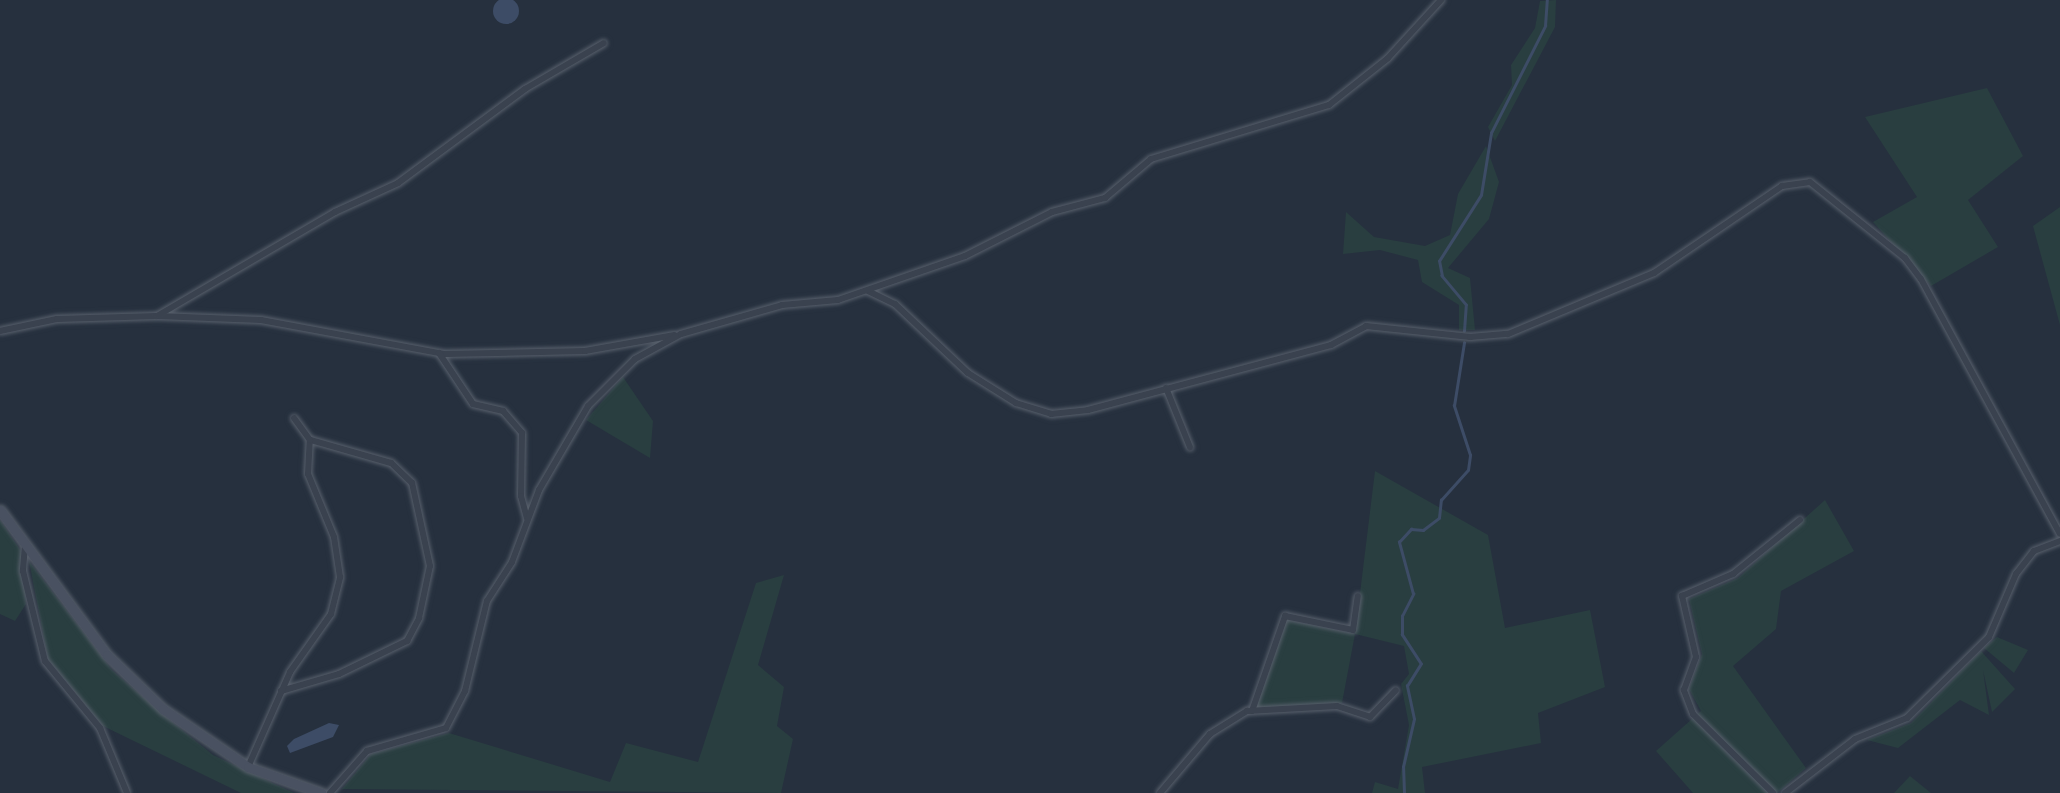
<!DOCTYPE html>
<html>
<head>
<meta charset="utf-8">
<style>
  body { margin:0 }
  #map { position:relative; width:2060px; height:793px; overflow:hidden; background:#26303e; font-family:Poppins,sans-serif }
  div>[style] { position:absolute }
  .green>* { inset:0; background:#293e40 }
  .water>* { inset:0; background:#3d4c66 }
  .round { border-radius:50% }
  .stream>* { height:2.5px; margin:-1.25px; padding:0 1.25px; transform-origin:1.25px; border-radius:1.25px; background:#3d4c66 }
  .roads { filter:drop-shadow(0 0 2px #58606c) drop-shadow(0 0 2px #58606c) }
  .street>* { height:6px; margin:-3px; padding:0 3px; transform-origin:3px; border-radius:3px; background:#3a424f }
  .secondary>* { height:9px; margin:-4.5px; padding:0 4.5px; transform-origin:4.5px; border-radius:4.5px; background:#495161 }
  span { translate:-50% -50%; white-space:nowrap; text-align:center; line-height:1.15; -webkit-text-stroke:6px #1f2734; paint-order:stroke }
</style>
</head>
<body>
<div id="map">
  <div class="green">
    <i style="clip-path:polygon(1556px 0,1555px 27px,1495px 141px,1488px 127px,1512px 85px,1511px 65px,1535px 28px,1540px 1px)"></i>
    <i style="clip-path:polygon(1987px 88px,2023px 156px,1968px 200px,1998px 247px,1931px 286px,1873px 222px,1917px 197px,1865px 117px)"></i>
    <i style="clip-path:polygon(1486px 146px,1499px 182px,1489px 219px,1448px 268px,1470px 278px,1475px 330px,1459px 330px,1459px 305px,1422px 282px,1418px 260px,1380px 250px,1343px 254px,1346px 212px,1374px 237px,1425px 246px,1450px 235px,1458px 194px)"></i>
    <i style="clip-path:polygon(2060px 207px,2060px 325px,2033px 226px)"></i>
    <i style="clip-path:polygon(623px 377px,653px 421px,650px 458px,586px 420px)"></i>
    <i style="clip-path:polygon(1375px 471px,1488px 535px,1505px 628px,1590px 610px,1605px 687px,1538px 713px,1541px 743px,1422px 767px,1425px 793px,1372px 793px,1375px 782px,1398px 789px,1409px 725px,1401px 684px,1409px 674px,1404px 646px,1355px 634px,1342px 703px,1256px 709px,1287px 620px,1355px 634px)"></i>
    <i style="clip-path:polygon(1825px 500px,1854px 551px,1781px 591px,1776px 629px,1733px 666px,1806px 768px,1777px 793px,1693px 793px,1656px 751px,1701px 711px,1689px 689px,1702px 654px,1689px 599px,1738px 578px)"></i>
    <i style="clip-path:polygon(0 520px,21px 551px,26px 604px,15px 621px,0 614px)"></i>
    <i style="clip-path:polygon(29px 561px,112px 670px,161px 713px,213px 755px,294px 793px,241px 793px,103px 726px,48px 659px)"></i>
    <i style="clip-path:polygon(784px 575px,758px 665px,784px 687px,777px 726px,793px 739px,781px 793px,342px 789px,371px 754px,449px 733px,610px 782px,626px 743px,698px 762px,756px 583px)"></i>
    <i style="clip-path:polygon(1997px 637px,2028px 650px,2014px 673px,1984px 648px)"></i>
    <i style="clip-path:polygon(1981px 651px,2015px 689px,1992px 712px,1983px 670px,1989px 715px,1960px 700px,1898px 748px,1867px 740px,1911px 723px)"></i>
    <i style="clip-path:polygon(1910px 776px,1931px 793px,1894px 793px)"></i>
  </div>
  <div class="water">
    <i class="round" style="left:493px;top:-2px;width:26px;height:26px"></i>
    <i style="clip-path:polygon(329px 723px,339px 725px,333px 737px,290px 753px,287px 746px,294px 739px)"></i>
  </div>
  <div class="stream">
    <i style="left:1464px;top:331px;width:26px;rotate:-86deg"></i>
    <i style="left:1466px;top:305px;width:38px;rotate:-130deg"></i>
    <i style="left:1442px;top:276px;width:15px;rotate:-101deg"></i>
    <i style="left:1439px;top:261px;width:78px;rotate:-57.5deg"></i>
    <i style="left:1481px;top:195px;width:63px;rotate:-80.8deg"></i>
    <i style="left:1491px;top:133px;width:120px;rotate:-63.2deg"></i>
    <i style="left:1545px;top:26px;width:26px;rotate:-86deg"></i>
    <i style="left:1404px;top:793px;width:26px;rotate:-92deg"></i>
    <i style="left:1403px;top:767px;width:49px;rotate:-77.1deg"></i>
    <i style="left:1414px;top:719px;width:34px;rotate:-102deg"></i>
    <i style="left:1407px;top:686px;width:26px;rotate:-58deg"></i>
    <i style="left:1421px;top:664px;width:35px;rotate:-123deg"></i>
    <i style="left:1402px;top:635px;width:19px;rotate:-90deg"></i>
    <i style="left:1402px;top:616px;width:25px;rotate:-63deg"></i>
    <i style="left:1413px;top:594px;width:54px;rotate:-105.1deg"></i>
    <i style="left:1399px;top:542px;width:18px;rotate:-47deg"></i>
    <i style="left:1411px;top:529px;width:12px;rotate:5deg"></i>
    <i style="left:1423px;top:530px;width:20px;rotate:-37deg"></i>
    <i style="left:1439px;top:518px;width:18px;rotate:-84deg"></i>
    <i style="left:1441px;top:500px;width:40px;rotate:-48deg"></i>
    <i style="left:1468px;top:470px;width:15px;rotate:-82deg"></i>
    <i style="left:1470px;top:455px;width:52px;rotate:-108.1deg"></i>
    <i style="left:1454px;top:406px;width:64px;rotate:-81deg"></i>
  </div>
  <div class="roads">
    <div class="street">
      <i style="left:868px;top:291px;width:30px;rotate:26deg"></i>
      <i style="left:895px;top:304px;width:100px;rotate:43.4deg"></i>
      <i style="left:968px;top:373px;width:57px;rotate:32deg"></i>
      <i style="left:1016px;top:403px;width:37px;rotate:17deg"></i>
      <i style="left:1051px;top:414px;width:37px;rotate:-6deg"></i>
      <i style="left:1088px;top:410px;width:252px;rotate:-15deg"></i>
      <i style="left:1331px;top:345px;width:40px;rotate:-28deg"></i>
      <i style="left:1366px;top:326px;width:105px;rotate:6deg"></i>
      <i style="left:1470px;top:337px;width:38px;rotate:-5deg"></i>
      <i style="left:1508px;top:334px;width:158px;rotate:-22.7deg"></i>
      <i style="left:1654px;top:273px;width:155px;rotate:-34.2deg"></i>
      <i style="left:1782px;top:186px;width:28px;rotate:-8deg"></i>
      <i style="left:1810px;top:182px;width:122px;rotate:38.7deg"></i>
      <i style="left:1905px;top:258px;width:26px;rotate:53deg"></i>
      <i style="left:1921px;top:279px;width:290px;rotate:61.4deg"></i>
      <i style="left:158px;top:316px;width:103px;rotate:2.2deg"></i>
      <i style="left:261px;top:320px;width:187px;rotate:10.5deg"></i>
      <i style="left:445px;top:354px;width:140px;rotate:-1.2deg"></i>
      <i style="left:585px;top:351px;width:91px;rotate:-10.1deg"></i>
      <i style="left:0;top:331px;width:58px;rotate:-11.9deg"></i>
      <i style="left:57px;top:319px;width:100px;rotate:-1.7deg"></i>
      <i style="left:157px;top:316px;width:206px;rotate:-30.3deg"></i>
      <i style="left:335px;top:212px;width:69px;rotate:-24.7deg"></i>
      <i style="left:398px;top:183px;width:158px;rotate:-36.5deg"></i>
      <i style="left:525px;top:89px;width:91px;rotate:-30.2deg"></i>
      <i style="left:439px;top:353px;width:61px;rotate:56.3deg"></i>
      <i style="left:473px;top:404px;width:31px;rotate:13deg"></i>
      <i style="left:503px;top:411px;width:29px;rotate:49deg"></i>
      <i style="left:522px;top:433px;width:63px;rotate:90.9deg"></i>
      <i style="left:521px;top:496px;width:23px;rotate:75deg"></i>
      <i style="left:1166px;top:388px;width:64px;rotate:67.9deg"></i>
      <i style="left:25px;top:546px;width:25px;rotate:95deg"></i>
      <i style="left:23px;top:571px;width:93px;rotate:76.3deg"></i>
      <i style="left:45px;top:661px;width:87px;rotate:50.6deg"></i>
      <i style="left:100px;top:728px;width:70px;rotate:67.4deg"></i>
      <i style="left:281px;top:691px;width:60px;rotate:-16.3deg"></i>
      <i style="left:339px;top:674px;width:76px;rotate:-25.9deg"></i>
      <i style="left:407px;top:641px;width:26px;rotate:-62deg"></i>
      <i style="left:419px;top:618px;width:53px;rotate:-78.1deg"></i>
      <i style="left:430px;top:566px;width:85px;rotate:-102.2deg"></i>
      <i style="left:412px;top:483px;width:29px;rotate:-136deg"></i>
      <i style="left:391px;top:463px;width:84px;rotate:-164.1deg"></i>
      <i style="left:1252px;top:711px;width:101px;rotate:-70.8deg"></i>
      <i style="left:1285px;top:616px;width:69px;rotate:11.6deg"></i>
      <i style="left:1353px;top:630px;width:34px;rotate:-82deg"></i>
      <i style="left:248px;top:767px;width:104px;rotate:-66.1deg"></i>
      <i style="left:290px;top:672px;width:71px;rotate:-54.7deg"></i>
      <i style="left:331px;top:614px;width:38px;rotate:-76deg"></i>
      <i style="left:340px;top:577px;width:40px;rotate:-98.5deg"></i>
      <i style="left:334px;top:537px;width:68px;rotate:-112.4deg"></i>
      <i style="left:308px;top:474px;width:34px;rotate:-87deg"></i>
      <i style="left:310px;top:440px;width:27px;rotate:-126deg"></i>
      <i style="left:330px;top:793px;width:56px;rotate:-48.6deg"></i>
      <i style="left:367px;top:751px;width:82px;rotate:-16.2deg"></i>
      <i style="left:446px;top:728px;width:42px;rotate:-62.8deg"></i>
      <i style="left:465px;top:691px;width:93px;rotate:-76.3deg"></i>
      <i style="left:487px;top:601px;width:46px;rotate:-57.3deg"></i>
      <i style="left:512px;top:562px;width:77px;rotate:-69.4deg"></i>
      <i style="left:539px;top:490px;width:97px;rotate:-59.7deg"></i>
      <i style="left:588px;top:406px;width:66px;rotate:-45deg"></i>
      <i style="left:635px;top:359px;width:52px;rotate:-28.5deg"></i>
      <i style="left:681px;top:334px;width:105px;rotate:-16deg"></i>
      <i style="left:782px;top:305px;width:56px;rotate:-5.1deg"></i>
      <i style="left:838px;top:300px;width:134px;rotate:-19.1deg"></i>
      <i style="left:965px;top:256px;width:97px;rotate:-26.8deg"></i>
      <i style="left:1052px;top:212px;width:55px;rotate:-14.8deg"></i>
      <i style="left:1105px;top:198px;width:60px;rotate:-40.3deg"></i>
      <i style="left:1151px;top:159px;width:186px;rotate:-16.9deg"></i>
      <i style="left:1329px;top:105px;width:75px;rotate:-38.5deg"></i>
      <i style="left:1388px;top:58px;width:79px;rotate:-47.6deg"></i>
      <i style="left:1160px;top:793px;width:77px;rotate:-49.7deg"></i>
      <i style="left:1210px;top:734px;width:44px;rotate:-31.9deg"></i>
      <i style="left:1247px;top:711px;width:90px;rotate:-3.2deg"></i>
      <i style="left:1337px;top:706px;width:35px;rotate:18deg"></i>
      <i style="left:1370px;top:717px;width:37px;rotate:-46deg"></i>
      <i style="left:1773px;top:793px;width:112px;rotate:-135.4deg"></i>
      <i style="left:1693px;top:714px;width:26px;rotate:-111deg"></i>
      <i style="left:1684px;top:690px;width:35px;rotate:-70deg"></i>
      <i style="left:1696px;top:657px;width:63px;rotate:-102.9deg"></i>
      <i style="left:1682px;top:596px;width:56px;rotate:-23.3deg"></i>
      <i style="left:1733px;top:574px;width:86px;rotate:-38.9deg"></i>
      <i style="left:1785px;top:793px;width:88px;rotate:-37.6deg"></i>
      <i style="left:1855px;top:739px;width:56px;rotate:-22deg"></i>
      <i style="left:1907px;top:718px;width:115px;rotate:-44.6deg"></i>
      <i style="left:1989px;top:637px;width:69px;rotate:-66.8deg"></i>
      <i style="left:2016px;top:574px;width:29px;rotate:-52deg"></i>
      <i style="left:2034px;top:551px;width:28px;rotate:-21deg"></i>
    </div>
    <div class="secondary">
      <i style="left:0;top:510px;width:180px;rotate:53.6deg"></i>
      <i style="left:107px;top:655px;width:78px;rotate:44deg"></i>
      <i style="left:163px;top:709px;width:103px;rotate:34.3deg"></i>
      <i style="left:248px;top:767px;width:78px;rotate:19.4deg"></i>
    </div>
  </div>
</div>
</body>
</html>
